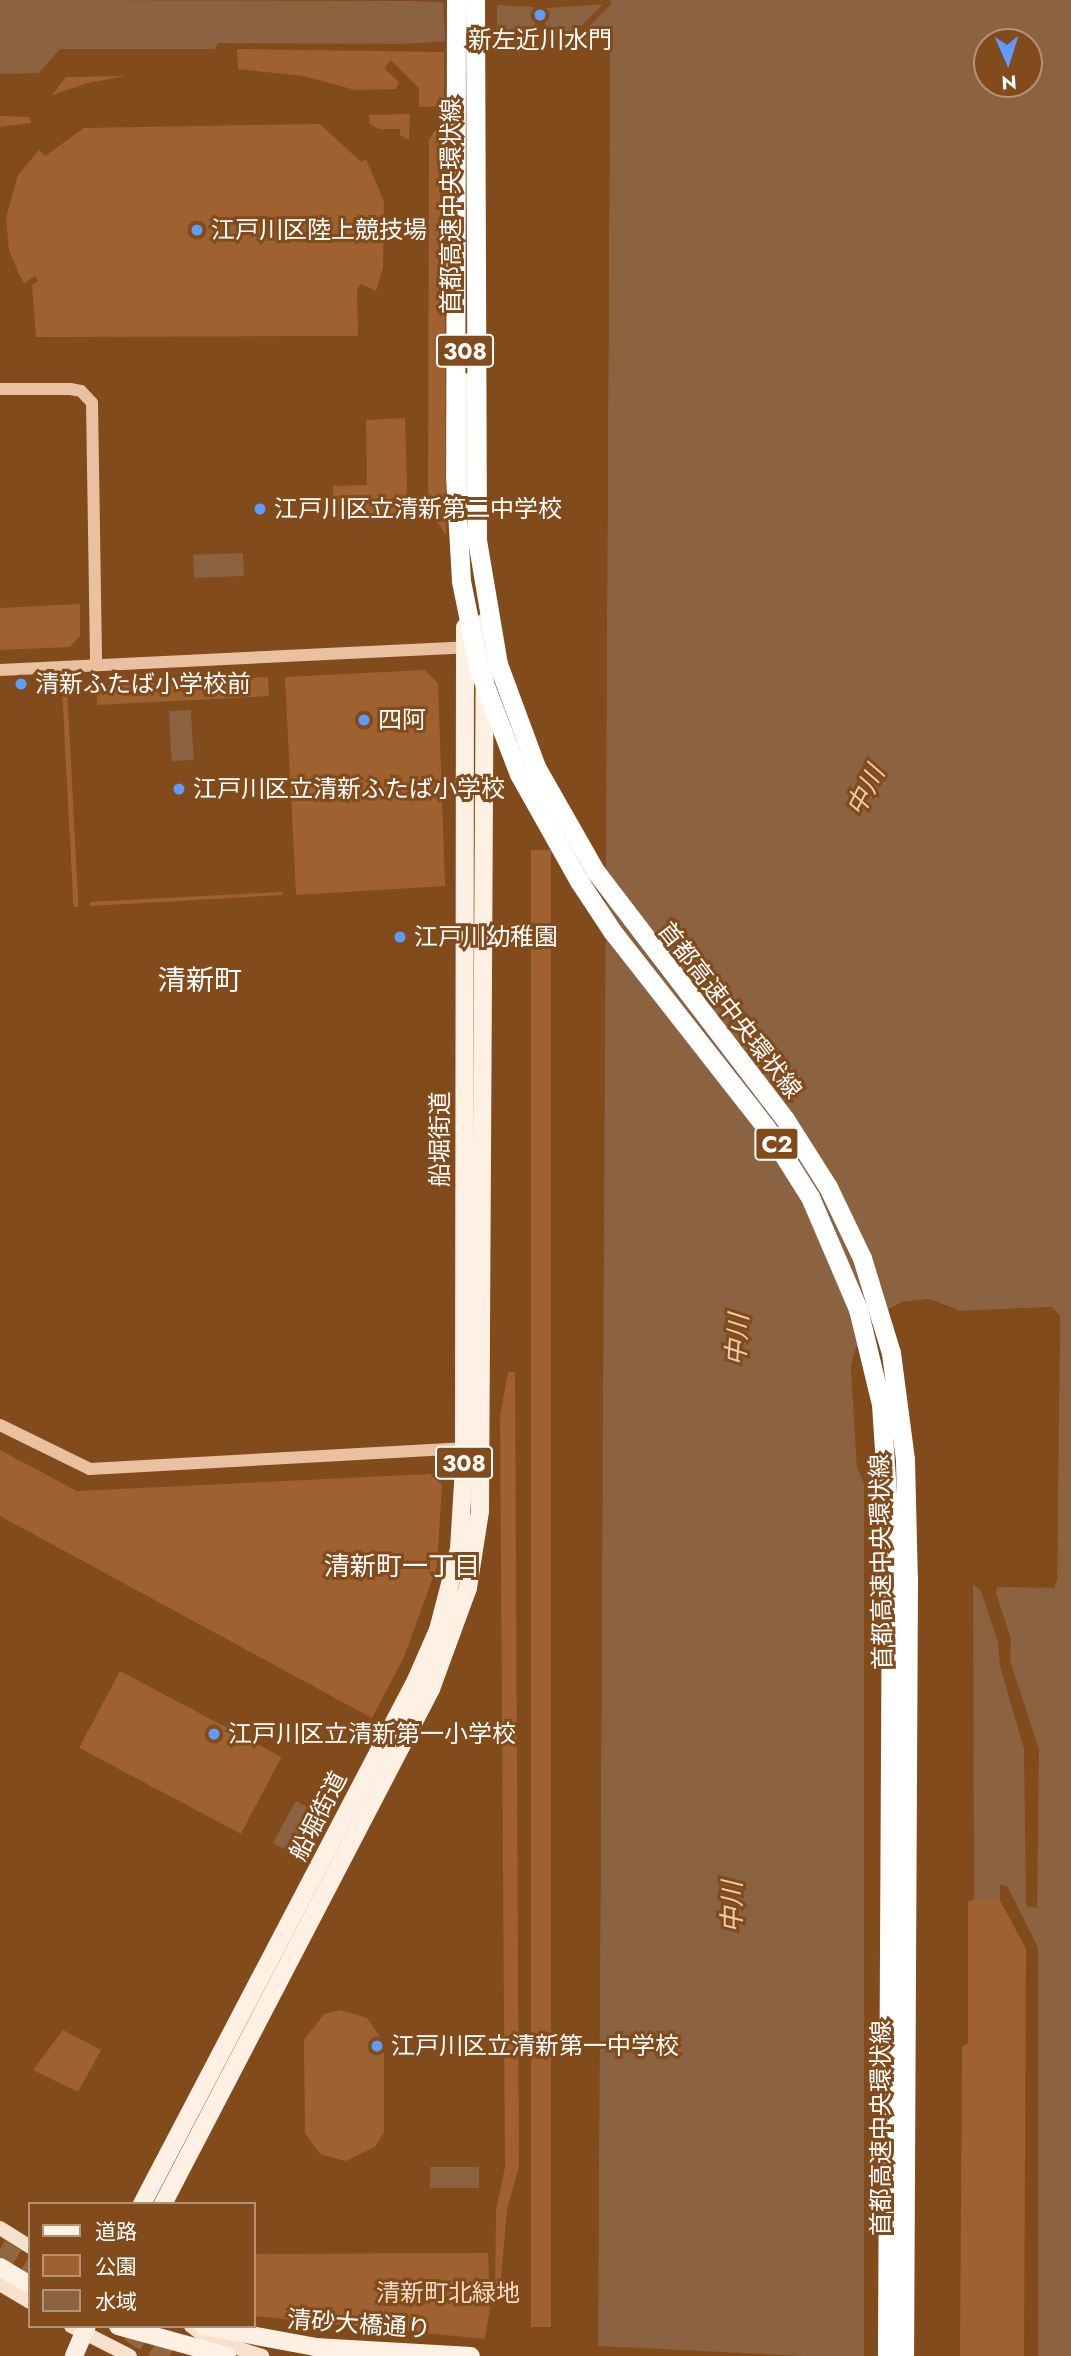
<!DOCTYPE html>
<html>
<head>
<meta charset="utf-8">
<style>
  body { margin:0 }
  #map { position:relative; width:1071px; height:2356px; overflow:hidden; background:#814b1c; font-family:Jost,"Noto Sans JP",sans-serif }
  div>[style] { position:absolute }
  .green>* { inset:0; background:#a06130; transform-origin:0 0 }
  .water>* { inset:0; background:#8c6341; transform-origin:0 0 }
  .pier>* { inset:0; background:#814b1c; transform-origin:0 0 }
  .motorway-tunnel>* { height:19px; margin-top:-9.5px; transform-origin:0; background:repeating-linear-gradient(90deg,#94663e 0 19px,transparent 0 29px) }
  .tertiary>* { height:12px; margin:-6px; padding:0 6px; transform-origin:6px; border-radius:6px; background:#e9c1a1 }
  .secondary>* { height:14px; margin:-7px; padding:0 7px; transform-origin:7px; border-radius:7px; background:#f7e0cc }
  .primary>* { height:18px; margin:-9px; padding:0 9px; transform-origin:9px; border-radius:9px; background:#fef1e4 }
  .motorway>* { height:19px; margin:-9.5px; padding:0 9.5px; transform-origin:9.5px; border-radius:9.5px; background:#fff }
  .dots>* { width:19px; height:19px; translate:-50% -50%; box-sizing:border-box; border:4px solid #814b1c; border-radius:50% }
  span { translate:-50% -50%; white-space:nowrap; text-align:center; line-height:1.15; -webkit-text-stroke:6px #814b1c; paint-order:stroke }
  .shield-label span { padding:2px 5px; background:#814b1c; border:2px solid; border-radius:5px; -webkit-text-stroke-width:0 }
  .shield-label { font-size:23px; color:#fff; font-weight:700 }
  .poi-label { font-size:24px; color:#fff }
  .left { translate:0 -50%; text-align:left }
  .street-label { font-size:24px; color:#fff }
  .park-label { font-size:24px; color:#f7dbc5 }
  .water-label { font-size:26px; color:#f1caac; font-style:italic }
  .neighbourhood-label { font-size:26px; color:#fff }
  .quarter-label { font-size:28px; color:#fff }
  .legend { position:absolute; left:28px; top:2202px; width:228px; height:126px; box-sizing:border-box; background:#814b1c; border:2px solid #b39377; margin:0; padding:9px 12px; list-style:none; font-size:21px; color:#fff }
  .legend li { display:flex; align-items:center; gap:14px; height:35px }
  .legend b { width:35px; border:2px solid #b39377 }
  .north { position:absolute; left:973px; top:28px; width:70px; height:70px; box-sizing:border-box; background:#814b1c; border:2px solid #b39377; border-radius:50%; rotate:177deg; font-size:19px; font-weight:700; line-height:28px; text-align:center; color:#fff }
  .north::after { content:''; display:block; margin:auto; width:24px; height:32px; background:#5f9cfa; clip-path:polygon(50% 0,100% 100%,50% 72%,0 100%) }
</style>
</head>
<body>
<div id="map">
  <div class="green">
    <i style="clip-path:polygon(237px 49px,444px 52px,444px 106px,419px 107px,419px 88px,391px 60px,384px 68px,399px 82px,396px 89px,355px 90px,304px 76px,238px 69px)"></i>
    <i style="clip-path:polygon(126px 76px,88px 83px,52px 95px,66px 77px)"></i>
    <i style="clip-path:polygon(410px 114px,409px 140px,400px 135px,400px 129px,379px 129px,370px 124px,369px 115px)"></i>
    <i style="clip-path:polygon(0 116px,30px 117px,31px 123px,0 127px)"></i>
    <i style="clip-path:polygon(320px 124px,361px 162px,366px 159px,384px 201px,383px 268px,376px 291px,361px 284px,357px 289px,358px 336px,36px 337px,32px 285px,38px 281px,35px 276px,24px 283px,19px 274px,9px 250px,6px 218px,18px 175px,39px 150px,45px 156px,84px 128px)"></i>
    <i style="clip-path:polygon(437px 128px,444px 128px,446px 535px,428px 508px,429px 139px)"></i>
    <i style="clip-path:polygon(405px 418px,408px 518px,334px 520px,333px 486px,367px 485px,366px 420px)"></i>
    <i style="clip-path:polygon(80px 604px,80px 636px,70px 647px,0 650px,0 608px)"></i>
    <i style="clip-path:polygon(425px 670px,438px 683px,445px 886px,296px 895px,285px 677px)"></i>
    <i style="left:268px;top:677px;width:19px;height:172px;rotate:87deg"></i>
    <i style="left:67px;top:688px;width:219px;height:5px;rotate:87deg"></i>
    <i style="left:531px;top:850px;width:20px;height:1477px"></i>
    <i style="clip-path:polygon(282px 892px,282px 895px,90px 906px,90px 902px)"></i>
    <i style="clip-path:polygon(508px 1372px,515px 1372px,519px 2166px,507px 2210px,499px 2300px,495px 2301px,496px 2210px,505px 2167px,500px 1416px)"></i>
    <i style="clip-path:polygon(0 1450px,77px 1491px,430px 1474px,442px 1485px,437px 1566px,404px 1657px,372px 1718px,0 1516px)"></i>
    <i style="left:120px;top:1671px;width:183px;height:87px;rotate:28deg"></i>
    <i style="clip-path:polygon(974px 1899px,1000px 1900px,1026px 1949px,1024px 2356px,960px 2356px,962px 2047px,968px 2043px,968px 1902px)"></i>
    <i style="clip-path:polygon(340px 2010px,367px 2018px,384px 2043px,384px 2132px,375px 2147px,346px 2161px,320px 2154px,305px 2133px,304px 2040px,324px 2014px)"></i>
    <i style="clip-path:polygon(63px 2030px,101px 2050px,78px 2092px,33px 2070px)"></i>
    <i style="clip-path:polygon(488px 2253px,490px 2307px,485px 2339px,254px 2316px,254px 2254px)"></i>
  </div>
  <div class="water">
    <i style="clip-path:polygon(0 0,412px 1px,534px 7px,536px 36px,401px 44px,218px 43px,215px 49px,60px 49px,39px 73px,0 74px)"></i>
    <i style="clip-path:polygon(evenodd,611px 0,1071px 0,1071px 2356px,1038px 2356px,1038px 1948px,1007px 1886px,1000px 1885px,1000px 1900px,974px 1899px,973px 1577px,1057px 1580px,1060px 1316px,1052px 1307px,960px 1311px,930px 1299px,902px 1302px,872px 1321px,851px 1366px,857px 1467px,864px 1483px,864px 2356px,598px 2356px,610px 43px,545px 37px,545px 8px,610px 4px,611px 0,987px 42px,1029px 42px,1029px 84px,987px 84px,987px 42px)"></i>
    <i style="left:243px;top:553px;width:23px;height:50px;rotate:88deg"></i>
    <i style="left:191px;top:710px;width:50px;height:22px;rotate:87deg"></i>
    <i style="left:296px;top:1801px;width:18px;height:48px;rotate:29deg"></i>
    <i style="left:479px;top:2167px;width:21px;height:49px;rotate:90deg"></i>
  </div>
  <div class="pier">
    <i style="clip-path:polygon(443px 0,497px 2px,497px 39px,445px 44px)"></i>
    <i style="left:607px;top:0;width:6px;height:50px;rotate:45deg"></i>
    <i style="clip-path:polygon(556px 38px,610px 42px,598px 2346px,805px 2356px,595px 2356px,607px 45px)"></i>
    <i style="clip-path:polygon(930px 1299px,960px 1311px,1052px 1307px,1060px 1316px,1057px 1580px,1054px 1588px,997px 1587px,996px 1593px,1011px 1639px,1010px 1660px,1039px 1750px,1037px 1908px,1026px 1906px,1024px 1749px,1000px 1666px,998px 1642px,981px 1591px,973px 1584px,973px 1574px,1054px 1577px,1056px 1317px,1050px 1310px,959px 1315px,930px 1303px,903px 1305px,875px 1323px,855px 1366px,864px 1483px,857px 1467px,851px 1366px,855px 1350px,872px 1321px,887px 1310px,902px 1302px)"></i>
    <i style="clip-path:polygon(1000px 1885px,1007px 1886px,1038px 1948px,1037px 2356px,1035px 1949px,1005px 1889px,1000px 1900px)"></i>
  </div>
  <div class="motorway-tunnel">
    <i style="left:0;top:2248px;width:36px;rotate:32deg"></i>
    <i style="left:129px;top:2331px;width:47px;rotate:32deg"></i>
  </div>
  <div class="tertiary">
    <i style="left:0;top:389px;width:70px"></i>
    <i style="left:70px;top:389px;width:11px;rotate:10deg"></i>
    <i style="left:81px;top:391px;width:16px;rotate:47deg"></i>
    <i style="left:92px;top:403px;width:262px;rotate:89.1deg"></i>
    <i style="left:0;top:670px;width:473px;rotate:-2.8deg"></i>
    <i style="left:0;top:1425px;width:100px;rotate:26.1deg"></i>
    <i style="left:90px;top:1469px;width:382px;rotate:-3.2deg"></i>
  </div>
  <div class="secondary">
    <i style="left:0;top:2228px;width:36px;rotate:32deg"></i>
    <i style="left:0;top:2284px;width:35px;rotate:31deg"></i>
    <i style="left:71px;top:2326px;width:66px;rotate:27deg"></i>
    <i style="left:191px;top:2326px;width:20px;rotate:37deg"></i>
    <i style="left:207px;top:2338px;width:58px;rotate:18.1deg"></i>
  </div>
  <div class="primary">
    <i style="left:465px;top:382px;width:119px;rotate:90deg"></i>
    <i style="left:142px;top:2204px;width:591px;rotate:-62.39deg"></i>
    <i style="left:416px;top:1680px;width:55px;rotate:-66.3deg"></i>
    <i style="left:438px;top:1630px;width:84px;rotate:-75.5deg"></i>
    <i style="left:459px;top:1549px;width:82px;rotate:-86.5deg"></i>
    <i style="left:464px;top:1467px;width:840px;rotate:-89.93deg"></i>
    <i style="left:163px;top:2204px;width:581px;rotate:-62.51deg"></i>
    <i style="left:431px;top:1689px;width:108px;rotate:-69.9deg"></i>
    <i style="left:468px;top:1588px;width:78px;rotate:-81.1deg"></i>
    <i style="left:480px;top:1511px;width:889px;rotate:-89.68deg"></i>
    <i style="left:0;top:2267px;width:35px;rotate:31deg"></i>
    <i style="left:118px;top:2326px;width:113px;rotate:15.4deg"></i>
    <i style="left:203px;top:2326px;width:114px;rotate:10.6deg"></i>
    <i style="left:315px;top:2347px;width:156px;rotate:3.3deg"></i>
    <i style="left:74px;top:2356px;width:33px;rotate:-67deg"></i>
  </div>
  <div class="motorway">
    <i style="left:456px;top:0;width:476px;rotate:90.1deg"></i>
    <i style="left:455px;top:476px;width:105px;rotate:86.7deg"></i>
    <i style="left:461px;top:581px;width:91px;rotate:78.6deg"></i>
    <i style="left:479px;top:670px;width:111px;rotate:69deg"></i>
    <i style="left:519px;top:774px;width:123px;rotate:60.7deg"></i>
    <i style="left:579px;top:881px;width:60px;rotate:56.6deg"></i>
    <i style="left:612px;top:931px;width:251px;rotate:51.9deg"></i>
    <i style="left:767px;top:1129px;width:80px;rotate:57.7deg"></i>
    <i style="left:810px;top:1197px;width:122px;rotate:66.8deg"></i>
    <i style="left:858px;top:1309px;width:98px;rotate:76.4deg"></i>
    <i style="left:881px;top:1404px;width:151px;rotate:86.2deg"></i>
    <i style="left:891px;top:1555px;width:801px;rotate:90.29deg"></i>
    <i style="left:475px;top:0;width:540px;rotate:89.79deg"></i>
    <i style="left:477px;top:540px;width:126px;rotate:80.4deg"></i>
    <i style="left:498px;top:664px;width:110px;rotate:69.7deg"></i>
    <i style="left:536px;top:767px;width:121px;rotate:60.3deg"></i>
    <i style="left:596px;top:872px;width:311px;rotate:52.6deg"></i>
    <i style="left:785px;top:1119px;width:80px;rotate:57.7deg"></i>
    <i style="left:828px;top:1187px;width:79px;rotate:64.4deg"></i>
    <i style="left:862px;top:1258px;width:99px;rotate:73deg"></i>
    <i style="left:891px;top:1353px;width:108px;rotate:82.5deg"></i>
    <i style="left:905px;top:1460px;width:119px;rotate:88.6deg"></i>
    <i style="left:908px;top:1579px;width:777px;rotate:90.29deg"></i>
  </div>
  <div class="dots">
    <i style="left:540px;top:15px;background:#5f9cfa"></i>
    <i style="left:197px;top:230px;background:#5f9cfa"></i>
    <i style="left:260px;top:509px;background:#5f9cfa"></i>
    <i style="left:21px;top:684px;background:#5f9cfa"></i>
    <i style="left:364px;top:720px;background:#5f9cfa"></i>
    <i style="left:179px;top:789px;background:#5f9cfa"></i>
    <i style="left:400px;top:937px;background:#5f9cfa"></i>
    <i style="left:214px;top:1734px;background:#5f9cfa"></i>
    <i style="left:377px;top:2046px;background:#5f9cfa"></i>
  </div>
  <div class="shield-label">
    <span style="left:465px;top:351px">308</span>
    <span style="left:777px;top:1144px">C2</span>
    <span style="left:464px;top:1463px">308</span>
  </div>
  <div class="poi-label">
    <span style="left:540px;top:40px">新左近川水門</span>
    <span class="left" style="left:211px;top:230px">江戸川区陸上競技場</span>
    <span class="left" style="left:274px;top:509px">江戸川区立清新第二中学校</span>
    <span class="left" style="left:35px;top:684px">清新ふたば小学校前</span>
    <span class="left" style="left:378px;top:720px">四阿</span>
    <span class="left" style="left:193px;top:789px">江戸川区立清新ふたば小学校</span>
    <span class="left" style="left:414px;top:937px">江戸川幼稚園</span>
    <span class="left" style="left:228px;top:1734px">江戸川区立清新第一小学校</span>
    <span class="left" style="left:391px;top:2046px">江戸川区立清新第一中学校</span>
  </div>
  <div class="street-label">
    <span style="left:451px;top:206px;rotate:-90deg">首都高速中央環状線</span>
    <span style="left:730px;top:1010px;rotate:52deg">首都高速中央環状線</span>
    <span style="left:440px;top:1139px;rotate:-90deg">船堀街道</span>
    <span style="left:881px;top:1562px;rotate:-91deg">首都高速中央環状線</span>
    <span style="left:318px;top:1816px;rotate:-63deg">船堀街道</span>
    <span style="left:881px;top:2128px;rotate:-90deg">首都高速中央環状線</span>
    <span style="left:359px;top:2324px;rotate:4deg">清砂大橋通り</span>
  </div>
  <div class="park-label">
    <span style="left:448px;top:2293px">清新町北緑地</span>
  </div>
  <div class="water-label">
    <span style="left:866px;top:791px;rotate:-63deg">中川</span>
    <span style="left:738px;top:1340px;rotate:-86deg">中川</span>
    <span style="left:733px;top:1907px;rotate:-90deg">中川</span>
  </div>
  <div class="neighbourhood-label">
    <span style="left:402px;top:1567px">清新町一丁目</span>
  </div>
  <div class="quarter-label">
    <span style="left:200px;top:981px">清新町</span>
  </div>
  <ul class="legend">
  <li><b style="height:9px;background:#fef1e4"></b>道路</li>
  <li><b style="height:19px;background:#a06130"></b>公園</li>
  <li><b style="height:19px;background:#8c6341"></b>水域</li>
  </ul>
  <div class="north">N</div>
</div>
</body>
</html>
